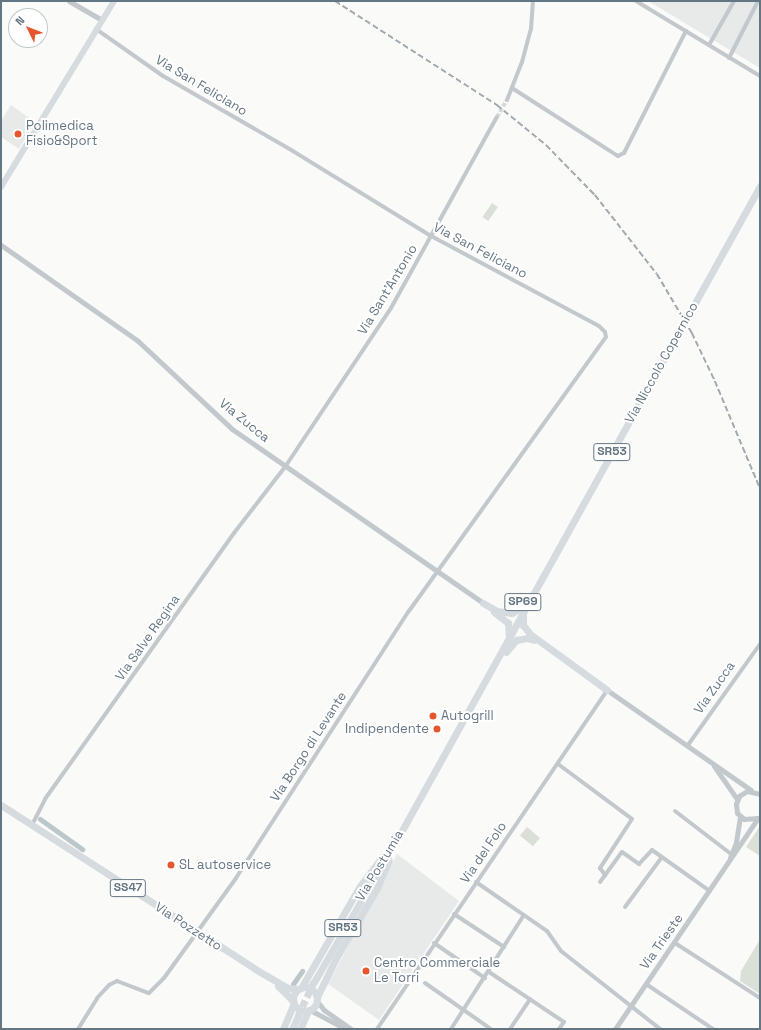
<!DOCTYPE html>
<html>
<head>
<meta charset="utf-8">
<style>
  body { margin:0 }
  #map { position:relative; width:761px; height:1030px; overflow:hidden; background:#fafaf8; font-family:"Space Grotesk",sans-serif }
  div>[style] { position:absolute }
  .built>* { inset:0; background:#e8e9e9 }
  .green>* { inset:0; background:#dadfd7; transform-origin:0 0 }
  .canal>* { height:5px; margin:-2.5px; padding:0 2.5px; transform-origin:2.5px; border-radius:2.5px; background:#bbc7cb }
  .minor-tunnel>* { height:4px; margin-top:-2px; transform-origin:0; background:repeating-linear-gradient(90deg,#d5d9db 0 4px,transparent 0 6px) }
  .trunk-tunnel>* { height:7px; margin-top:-3.5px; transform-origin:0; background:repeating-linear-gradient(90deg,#d5d9db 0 7px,transparent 0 10.5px) }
  .minor>* { height:4px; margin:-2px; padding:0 2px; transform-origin:2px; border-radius:2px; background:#c3c8cc }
  .tertiary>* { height:5px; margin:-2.5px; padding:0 2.5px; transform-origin:2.5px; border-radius:2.5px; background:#c3c8cc }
  .secondary>* { height:6px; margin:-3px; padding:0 3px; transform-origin:3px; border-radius:3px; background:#d6dbdf }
  .primary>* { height:7px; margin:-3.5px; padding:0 3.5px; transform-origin:3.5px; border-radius:3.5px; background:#d6dbdf }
  .primary>.ring { margin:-3.5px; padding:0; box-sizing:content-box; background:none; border:7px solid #d6dbdf; border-radius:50% }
  .trunk>* { height:7px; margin:-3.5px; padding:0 3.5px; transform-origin:3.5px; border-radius:3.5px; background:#d6dbdf }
  .rail>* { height:1.5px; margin-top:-0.75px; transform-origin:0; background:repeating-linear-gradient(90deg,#a2aab0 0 6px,transparent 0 9px) }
  .dots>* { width:11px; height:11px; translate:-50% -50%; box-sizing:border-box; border:2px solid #fff; border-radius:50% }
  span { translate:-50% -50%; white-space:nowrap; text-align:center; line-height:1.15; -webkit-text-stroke:4px #fff; paint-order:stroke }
  .shield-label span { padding:1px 3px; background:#fff; border:1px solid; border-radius:3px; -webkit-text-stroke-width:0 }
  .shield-label { font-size:12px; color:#657683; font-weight:700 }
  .street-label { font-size:13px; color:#657683 }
  .poi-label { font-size:13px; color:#657683 }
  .left { translate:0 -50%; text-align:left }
  .right { translate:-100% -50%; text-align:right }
  .frame { position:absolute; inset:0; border:2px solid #657683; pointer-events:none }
  .north { position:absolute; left:8px; top:8px; width:40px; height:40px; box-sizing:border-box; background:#fff; border:1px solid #c1c8cd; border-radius:50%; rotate:313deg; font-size:11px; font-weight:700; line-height:16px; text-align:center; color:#657683 }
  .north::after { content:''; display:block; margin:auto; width:14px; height:18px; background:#e4572e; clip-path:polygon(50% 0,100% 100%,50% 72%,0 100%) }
</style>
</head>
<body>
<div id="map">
  <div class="built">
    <i style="clip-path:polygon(648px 1px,760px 1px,760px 68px,698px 31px)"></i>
    <i style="clip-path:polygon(11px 105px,35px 122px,19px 149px,1px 137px,1px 121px)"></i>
    <i style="clip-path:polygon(397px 854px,459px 901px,379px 1020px,328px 984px)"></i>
  </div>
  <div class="green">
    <i style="left:492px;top:203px;width:7px;height:17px;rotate:34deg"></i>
    <i style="clip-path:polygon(760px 826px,760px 856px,746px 847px)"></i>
    <i style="left:527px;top:827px;width:17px;height:11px;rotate:40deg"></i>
    <i style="clip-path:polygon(759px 941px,760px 942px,760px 994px,740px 981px,741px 971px)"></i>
  </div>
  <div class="canal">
    <i style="left:40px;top:819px;width:52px;rotate:35.5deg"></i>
    <i style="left:293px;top:984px;width:16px;rotate:-55deg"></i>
  </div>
  <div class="minor-tunnel">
    <i style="left:497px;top:117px;width:20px;rotate:-60deg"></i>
  </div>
  <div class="trunk-tunnel">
    <i style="left:298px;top:1016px;width:38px;rotate:-65deg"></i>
  </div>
  <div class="minor">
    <i style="left:636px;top:1px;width:145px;rotate:31.2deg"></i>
    <i style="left:709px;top:45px;width:51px;rotate:-60.4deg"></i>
    <i style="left:729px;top:58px;width:64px;rotate:-63deg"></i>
    <i style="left:512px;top:88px;width:126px;rotate:32.7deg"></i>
    <i style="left:618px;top:156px;width:7px;rotate:-27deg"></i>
    <i style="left:624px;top:153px;width:137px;rotate:-63.1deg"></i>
    <i style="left:507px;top:100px;width:41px;rotate:-68.5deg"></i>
    <i style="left:522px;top:62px;width:34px;rotate:-75deg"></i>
    <i style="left:531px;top:29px;width:28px;rotate:-86deg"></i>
    <i style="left:688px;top:745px;width:124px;rotate:-54.5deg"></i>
    <i style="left:558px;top:764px;width:92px;rotate:36.6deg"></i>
    <i style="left:632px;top:819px;width:59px;rotate:123.1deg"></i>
    <i style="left:600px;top:868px;width:9px;rotate:54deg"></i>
    <i style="left:675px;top:811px;width:71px;rotate:37.5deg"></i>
    <i style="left:32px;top:825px;width:29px;rotate:-63deg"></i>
    <i style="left:45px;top:799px;width:326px;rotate:-54.6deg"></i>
    <i style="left:234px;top:533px;width:83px;rotate:-52.3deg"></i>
    <i style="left:285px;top:467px;width:191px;rotate:-56.3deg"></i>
    <i style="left:391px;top:308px;width:218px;rotate:-61deg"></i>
    <i style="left:476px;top:882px;width:86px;rotate:34.6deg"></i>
    <i style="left:547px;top:931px;width:24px;rotate:55deg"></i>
    <i style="left:561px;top:951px;width:126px;rotate:38.2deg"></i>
    <i style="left:600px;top:882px;width:37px;rotate:-54deg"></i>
    <i style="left:622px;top:852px;width:21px;rotate:35deg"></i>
    <i style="left:639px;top:864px;width:19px;rotate:-47deg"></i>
    <i style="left:652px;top:850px;width:71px;rotate:35.3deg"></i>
    <i style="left:625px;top:907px;width:62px;rotate:-53.5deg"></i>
    <i style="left:454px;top:914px;width:60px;rotate:33.4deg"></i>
    <i style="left:434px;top:943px;width:62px;rotate:34.5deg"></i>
    <i style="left:675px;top:943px;width:101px;rotate:32.9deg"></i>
    <i style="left:489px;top:972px;width:90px;rotate:33.7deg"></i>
    <i style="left:564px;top:1022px;width:9px;rotate:126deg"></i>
    <i style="left:425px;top:983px;width:80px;rotate:34.9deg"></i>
    <i style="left:646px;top:984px;width:81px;rotate:33.9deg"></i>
    <i style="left:78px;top:1029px;width:36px;rotate:-58deg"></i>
    <i style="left:97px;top:998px;width:18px;rotate:-47deg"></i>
    <i style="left:109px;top:985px;width:9px;rotate:-27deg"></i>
    <i style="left:117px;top:981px;width:34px;rotate:21deg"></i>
    <i style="left:149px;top:993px;width:21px;rotate:-45deg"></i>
    <i style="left:164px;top:978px;width:123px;rotate:-54.2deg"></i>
    <i style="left:236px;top:878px;width:318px;rotate:-57.1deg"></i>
    <i style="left:409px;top:611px;width:337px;rotate:-54.3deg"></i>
    <i style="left:606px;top:337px;width:5px;rotate:-101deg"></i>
    <i style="left:605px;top:332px;width:8px;rotate:-135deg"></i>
    <i style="left:599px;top:326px;width:191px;rotate:-151.8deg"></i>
    <i style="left:431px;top:236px;width:162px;rotate:-148.4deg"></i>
    <i style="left:293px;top:151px;width:150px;rotate:-150deg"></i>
    <i style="left:163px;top:76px;width:82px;rotate:-145deg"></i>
    <i style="left:377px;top:1029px;width:410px;rotate:-55.8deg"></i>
    <i style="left:451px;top:1029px;width:135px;rotate:-57.4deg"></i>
    <i style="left:510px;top:1029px;width:36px;rotate:-56deg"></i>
  </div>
  <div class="tertiary">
    <i style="left:69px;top:1px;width:38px;rotate:30deg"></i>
    <i style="left:1px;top:245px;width:167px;rotate:35deg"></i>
    <i style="left:138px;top:341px;width:129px;rotate:43.1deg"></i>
    <i style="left:232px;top:429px;width:305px;rotate:34.7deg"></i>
    <i style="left:607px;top:690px;width:175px;rotate:34.8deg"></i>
    <i style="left:714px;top:766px;width:40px;rotate:55.1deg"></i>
    <i style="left:758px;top:818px;width:14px;rotate:176deg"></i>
    <i style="left:744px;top:819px;width:9px;rotate:-139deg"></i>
    <i style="left:737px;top:813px;width:9px;rotate:-96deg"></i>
    <i style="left:736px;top:804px;width:9px;rotate:-69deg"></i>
    <i style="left:739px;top:796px;width:9px;rotate:-32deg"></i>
    <i style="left:747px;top:791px;width:13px;rotate:13deg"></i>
    <i style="left:730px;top:858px;width:17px;rotate:-69deg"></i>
    <i style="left:736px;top:842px;width:26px;rotate:-81deg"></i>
    <i style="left:317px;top:1001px;width:11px;rotate:52deg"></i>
    <i style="left:324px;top:1010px;width:33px;rotate:35deg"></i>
    <i style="left:310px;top:1010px;width:40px;rotate:28deg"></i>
    <i style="left:615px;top:1029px;width:255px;rotate:-55.9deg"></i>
  </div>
  <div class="secondary">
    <i style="left:1px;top:187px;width:218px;rotate:-58.7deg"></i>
  </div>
  <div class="primary">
    <i style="left:1px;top:805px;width:302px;rotate:32.8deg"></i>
    <i style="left:255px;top:969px;width:38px;rotate:30deg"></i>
    <i style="left:288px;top:988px;width:10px;rotate:6deg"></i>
    <i style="left:278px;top:986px;width:21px;rotate:45deg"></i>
    <i class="ring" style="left:293px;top:987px;width:17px;height:17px"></i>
  </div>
  <div class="trunk">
    <i style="left:483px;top:603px;width:16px;rotate:30deg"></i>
    <i style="left:497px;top:611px;width:15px;rotate:8deg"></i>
    <i style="left:512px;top:613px;width:8px;rotate:-30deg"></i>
    <i style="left:519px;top:609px;width:12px;rotate:-59deg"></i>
    <i style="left:494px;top:612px;width:18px;rotate:38deg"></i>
    <i style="left:508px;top:623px;width:13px;rotate:86deg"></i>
    <i style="left:523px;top:614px;width:11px;rotate:90deg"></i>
    <i style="left:523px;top:625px;width:11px;rotate:52deg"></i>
    <i style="left:530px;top:634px;width:95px;rotate:36deg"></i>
    <i style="left:506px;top:652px;width:16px;rotate:-50deg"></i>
    <i style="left:516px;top:640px;width:11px;rotate:-10deg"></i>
    <i style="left:527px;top:638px;width:7px;rotate:16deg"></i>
    <i style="left:314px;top:982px;width:181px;rotate:-59.9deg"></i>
    <i style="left:405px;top:825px;width:731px;rotate:-60.95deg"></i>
    <i style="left:301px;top:988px;width:118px;rotate:-60deg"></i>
    <i style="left:360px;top:886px;width:41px;rotate:-52.9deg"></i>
    <i style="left:317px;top:997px;width:43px;rotate:-64deg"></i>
    <i style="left:336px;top:958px;width:81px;rotate:-59.6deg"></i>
    <i style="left:377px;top:888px;width:30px;rotate:-67deg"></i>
    <i style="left:283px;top:1029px;width:28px;rotate:-67deg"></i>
    <i style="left:292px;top:1029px;width:14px;rotate:-65deg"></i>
    <i style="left:300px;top:1029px;width:20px;rotate:-66deg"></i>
  </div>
  <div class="rail">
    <i style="left:335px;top:1px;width:193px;rotate:32.7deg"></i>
    <i style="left:497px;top:105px;width:63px;rotate:39.2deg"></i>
    <i style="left:546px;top:145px;width:70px;rotate:45.6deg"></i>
    <i style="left:595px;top:195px;width:100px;rotate:51.9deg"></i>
    <i style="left:657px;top:274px;width:69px;rotate:59.3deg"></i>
    <i style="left:692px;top:333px;width:53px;rotate:64.4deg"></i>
    <i style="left:715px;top:381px;width:116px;rotate:67.2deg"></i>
  </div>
  <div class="dots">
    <i style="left:18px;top:134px;background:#e4572e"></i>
    <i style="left:433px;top:716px;background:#e4572e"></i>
    <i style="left:437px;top:729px;background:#e4572e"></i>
    <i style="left:171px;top:865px;background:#e4572e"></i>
    <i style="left:366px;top:971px;background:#e4572e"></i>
  </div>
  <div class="shield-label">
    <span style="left:612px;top:452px">SR53</span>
    <span style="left:523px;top:602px">SP69</span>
    <span style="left:128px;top:888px">SS47</span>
    <span style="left:343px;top:928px">SR53</span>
  </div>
  <div class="street-label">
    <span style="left:201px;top:86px;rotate:31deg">Via San Feliciano</span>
    <span style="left:480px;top:251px;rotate:28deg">Via San Feliciano</span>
    <span style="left:388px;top:290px;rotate:-59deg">Via Sant'Antonio</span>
    <span style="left:662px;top:363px;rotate:-61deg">Via Niccolò Copernico</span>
    <span style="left:244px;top:421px;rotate:39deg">Via Zucca</span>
    <span style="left:148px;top:638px;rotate:-55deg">Via Salve Regina</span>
    <span style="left:715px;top:688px;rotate:-55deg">Via Zucca</span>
    <span style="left:309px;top:747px;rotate:-57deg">Via Borgo di Levante</span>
    <span style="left:484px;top:853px;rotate:-56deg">Via del Folo</span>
    <span style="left:380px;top:866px;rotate:-59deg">Via Postumia</span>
    <span style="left:188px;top:927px;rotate:33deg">Via Pozzetto</span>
    <span style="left:662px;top:942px;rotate:-55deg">Via Trieste</span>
  </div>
  <div class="poi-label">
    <span class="left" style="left:26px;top:134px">Polimedica<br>Fisio&amp;Sport</span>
    <span class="left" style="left:441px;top:716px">Autogrill</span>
    <span class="right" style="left:429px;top:729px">Indipendente</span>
    <span class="left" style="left:179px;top:865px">SL autoservice</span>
    <span class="left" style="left:374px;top:971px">Centro Commerciale<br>Le Torri</span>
  </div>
  <div class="frame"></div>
  <div class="north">N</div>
</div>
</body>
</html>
